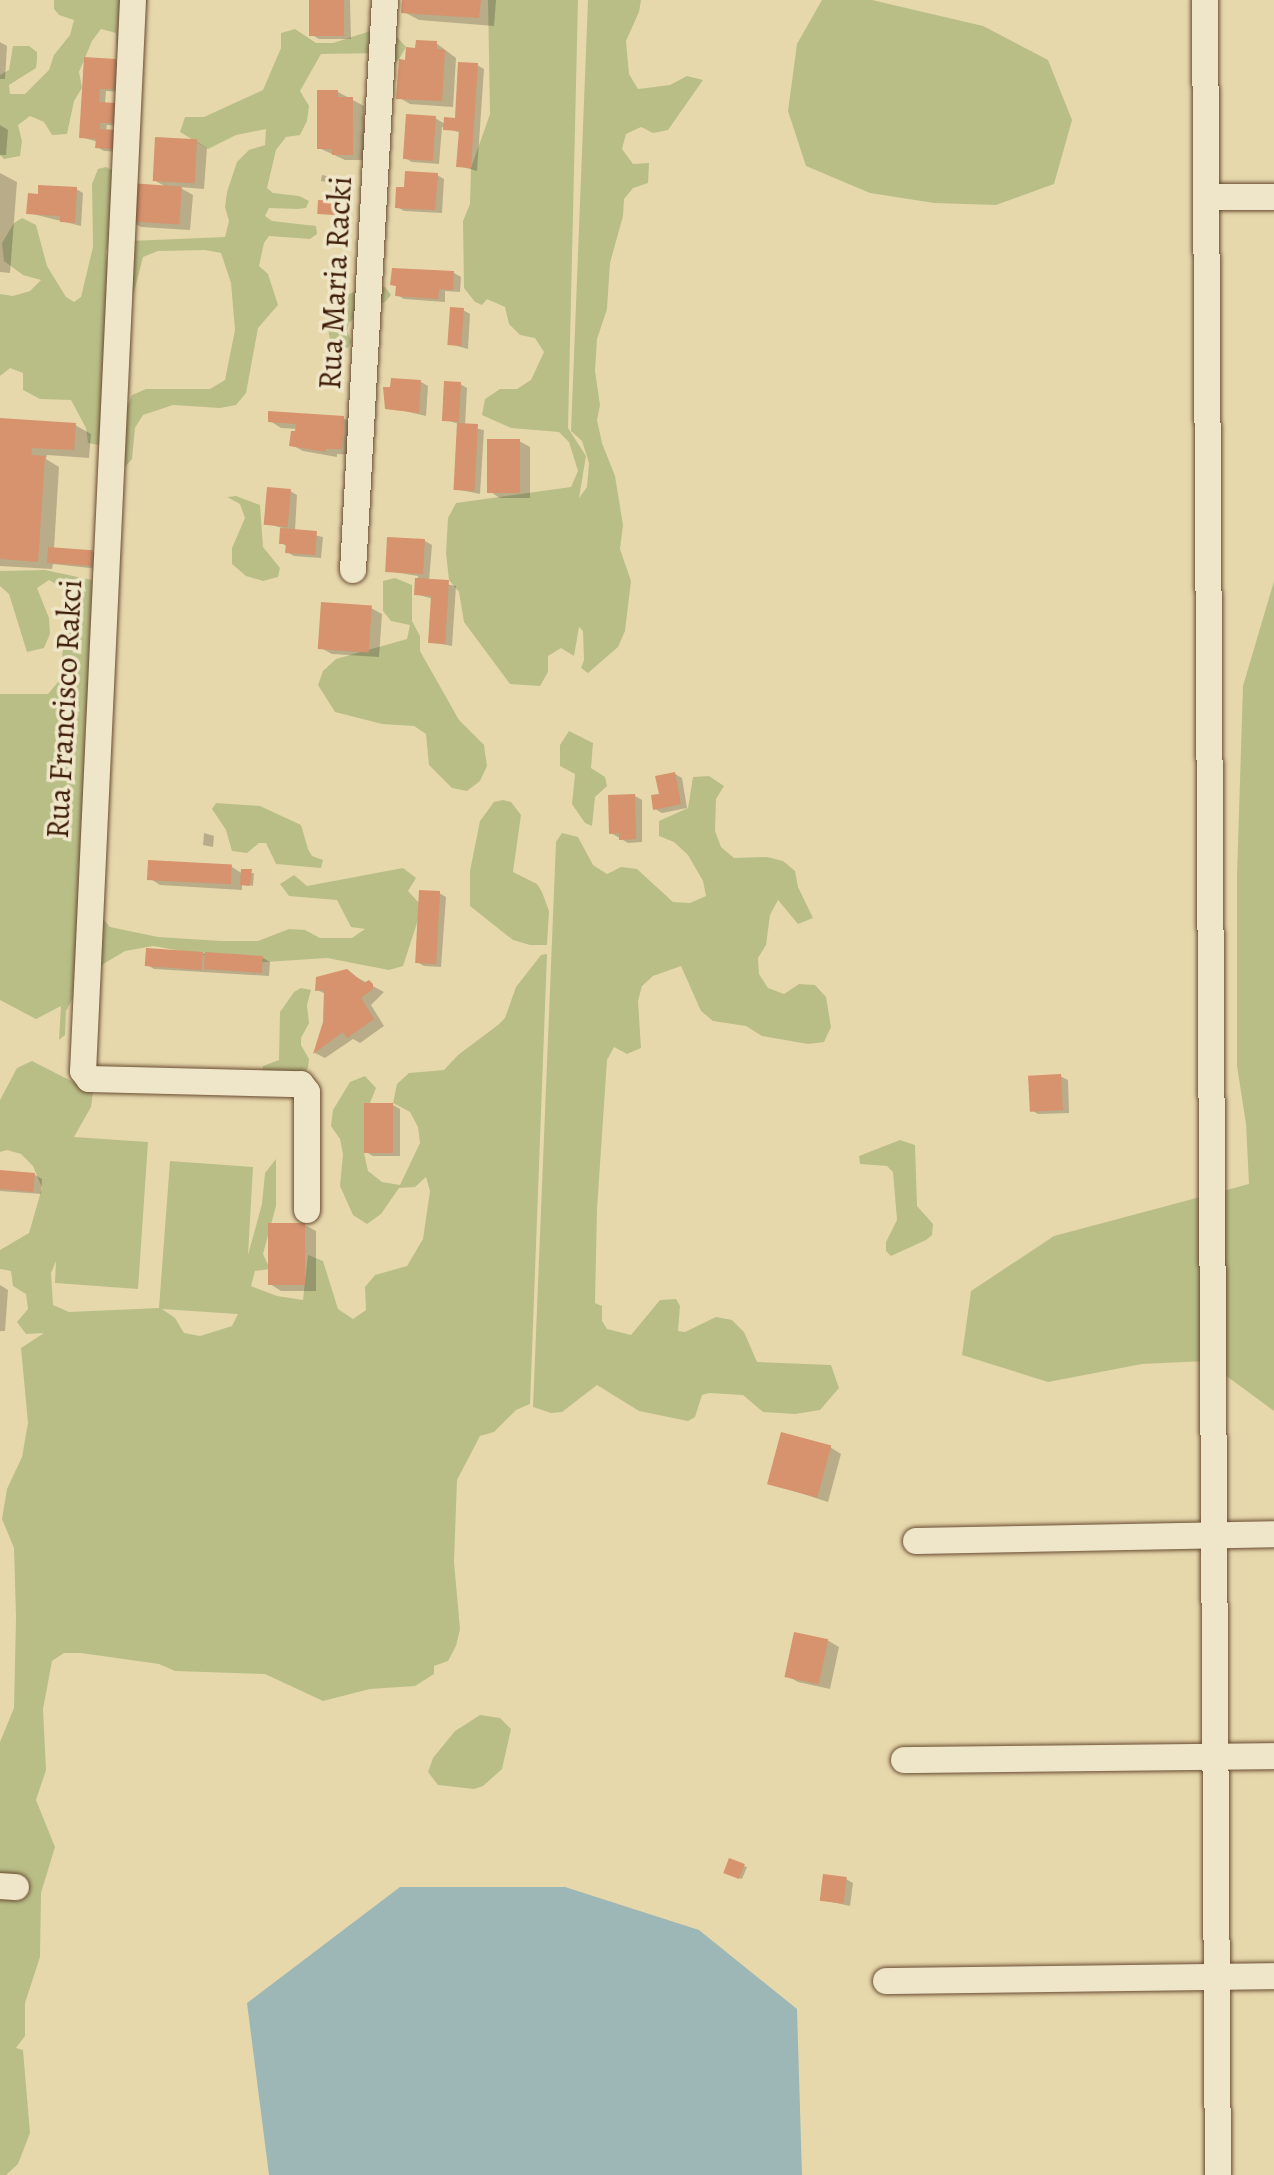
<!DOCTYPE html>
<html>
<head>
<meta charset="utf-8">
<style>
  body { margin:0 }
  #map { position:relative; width:1274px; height:2175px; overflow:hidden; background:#e7d8ac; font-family:Alegreya,serif }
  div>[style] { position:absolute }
  .green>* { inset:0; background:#b9be87 }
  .water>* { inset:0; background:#9cb7b6 }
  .shadow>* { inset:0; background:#0003; transform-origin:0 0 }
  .building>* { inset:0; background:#d7926e; transform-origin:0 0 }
  .roads { filter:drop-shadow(0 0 2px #684b31) drop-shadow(0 0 2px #684b31) }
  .minor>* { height:26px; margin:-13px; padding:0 13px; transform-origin:13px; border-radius:13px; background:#efe6c9 }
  span { translate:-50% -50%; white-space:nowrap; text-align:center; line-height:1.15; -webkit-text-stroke:7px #efe6c9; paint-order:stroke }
  .street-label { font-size:32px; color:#3d1c08 }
</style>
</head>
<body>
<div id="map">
  <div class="green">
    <i style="clip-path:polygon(54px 0,148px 0,118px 75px,116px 33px,101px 29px,92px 41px,79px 72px,82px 88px,74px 101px,67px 134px,52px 135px,44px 122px,30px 116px,18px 125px,22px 141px,20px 156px,4px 159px,0 155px,0 75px,9px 70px,13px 46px,29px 46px,37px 52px,37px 60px,36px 68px,9px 85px,10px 94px,25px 94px,49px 70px,54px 55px,70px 35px,74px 20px,59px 15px,54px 9px)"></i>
    <i style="clip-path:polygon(488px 0,578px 0,568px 428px,586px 456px,579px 498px,587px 487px,589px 463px,582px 441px,571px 431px,588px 0,641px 0,639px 12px,626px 41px,629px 74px,638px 89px,670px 85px,687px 76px,703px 80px,668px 130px,653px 133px,641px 127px,626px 134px,622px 149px,633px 164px,649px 163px,648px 183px,633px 188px,624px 199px,623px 216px,610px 263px,607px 309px,597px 339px,595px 371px,600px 405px,597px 420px,602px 443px,615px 476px,623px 525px,620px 549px,631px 581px,625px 631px,618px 647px,588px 673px,581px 668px,584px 660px,583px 631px,579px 627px,574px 656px,561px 648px,548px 656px,548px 672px,540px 686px,510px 684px,464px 622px,459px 592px,449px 580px,446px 553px,448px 518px,456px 503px,571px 487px,578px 471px,569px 442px,559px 432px,511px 428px,482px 415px,485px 399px,500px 389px,517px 389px,531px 380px,544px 352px,535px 338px,520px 335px,509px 324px,505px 307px,487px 299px,482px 305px,475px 302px,464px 288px,463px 221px,470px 204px,471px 168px,490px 114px)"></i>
    <i style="clip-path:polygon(822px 0,872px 0,983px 26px,1048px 60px,1072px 120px,1054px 184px,996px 205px,934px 203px,870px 193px,806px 166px,788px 111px,797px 44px)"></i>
    <i style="clip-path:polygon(380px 28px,394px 34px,406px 47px,399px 59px,393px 66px,383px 53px,321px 54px,300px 91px,309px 106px,307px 121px,300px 135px,286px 137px,276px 150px,267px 188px,273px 193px,299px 196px,309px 201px,306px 208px,298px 209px,269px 208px,265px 216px,272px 221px,316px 226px,317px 234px,310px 239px,269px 236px,264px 243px,259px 266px,268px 274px,278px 305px,258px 328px,246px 393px,236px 405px,220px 408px,173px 405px,143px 415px,135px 428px,132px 459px,121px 471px,126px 410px,132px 395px,146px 389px,210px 389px,225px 380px,235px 330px,231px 283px,221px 253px,205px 250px,158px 251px,143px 257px,123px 335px,104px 446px,88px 443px,86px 428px,71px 400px,40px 399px,23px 390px,23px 373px,10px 368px,0 376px,0 294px,13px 296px,30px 291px,41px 280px,23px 275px,4px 261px,2px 243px,14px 223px,22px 218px,36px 225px,47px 266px,66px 297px,74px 302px,81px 297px,93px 247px,92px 184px,98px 169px,106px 167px,113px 171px,111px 233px,106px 252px,108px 270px,130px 241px,225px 237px,229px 221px,225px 207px,227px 192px,237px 162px,249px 150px,265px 145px,266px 129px,236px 135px,208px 149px,180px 132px,185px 117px,204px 117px,263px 90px,281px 48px,281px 33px,295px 29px,316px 43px,333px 43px)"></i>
    <i style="clip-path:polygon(369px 286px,385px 287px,391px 295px,385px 302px,362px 310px,349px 323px,347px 331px,352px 342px,348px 348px,331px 346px,327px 323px,331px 308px,344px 296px)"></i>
    <i style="clip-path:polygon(236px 496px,260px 505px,263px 547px,280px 568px,278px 577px,263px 581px,246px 576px,232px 564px,232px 548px,245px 518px,240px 504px,227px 497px)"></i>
    <i style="clip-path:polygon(45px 570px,92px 580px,100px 594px,85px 727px,83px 896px,110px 927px,158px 937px,222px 941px,258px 941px,289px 929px,305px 930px,320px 938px,352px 938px,365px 929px,351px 927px,337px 900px,289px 896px,280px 884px,294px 875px,307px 886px,403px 868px,416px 878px,408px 891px,419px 903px,418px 920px,403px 966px,389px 970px,327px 958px,249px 963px,153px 946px,125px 951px,85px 975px,66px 1011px,65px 1035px,59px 1040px,61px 1006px,36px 1019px,0 1000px,0 694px,48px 694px,59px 681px,69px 602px,63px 588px,49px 580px,37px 588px,49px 618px,50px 634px,44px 648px,27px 652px,9px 594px,0 586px,0 571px)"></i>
    <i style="clip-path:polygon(395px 578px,412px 585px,412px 621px,420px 636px,420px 651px,459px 720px,484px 745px,487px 766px,480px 781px,467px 791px,452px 788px,429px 765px,426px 734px,414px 726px,382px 724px,335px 712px,318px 685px,323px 671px,336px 659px,407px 639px,410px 625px,391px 621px,383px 611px,383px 581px)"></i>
    <i style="clip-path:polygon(1274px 581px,1274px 1411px,1206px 1361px,1142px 1364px,1048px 1382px,962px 1355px,971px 1291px,1054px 1236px,1249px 1184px,1246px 1124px,1237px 1066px,1237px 875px,1243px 686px)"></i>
    <i style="clip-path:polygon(569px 731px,593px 743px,591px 768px,605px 777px,607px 786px,595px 797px,592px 826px,585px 823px,572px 804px,575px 774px,560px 766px,560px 745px)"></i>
    <i style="clip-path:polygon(709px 776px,724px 786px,716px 799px,715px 831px,721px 847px,734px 858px,767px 857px,783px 861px,795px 871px,798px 887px,813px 918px,798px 924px,778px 900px,770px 915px,766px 945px,758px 958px,759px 974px,768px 988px,784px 994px,799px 984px,815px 985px,826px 997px,831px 1027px,824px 1042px,808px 1044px,762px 1036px,746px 1026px,713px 1021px,701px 1011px,681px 966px,653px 976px,642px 986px,638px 1001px,641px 1048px,627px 1054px,614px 1047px,607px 1060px,597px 1209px,595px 1303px,602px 1306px,602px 1321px,607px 1329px,631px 1335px,660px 1300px,676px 1299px,680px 1306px,678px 1331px,685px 1332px,716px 1317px,732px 1320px,744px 1332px,757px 1362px,831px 1365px,839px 1388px,820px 1410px,795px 1414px,763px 1412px,743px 1395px,709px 1393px,702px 1395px,695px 1417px,688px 1421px,639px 1411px,597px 1385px,562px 1412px,551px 1413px,533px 1407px,556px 842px,562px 833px,578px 837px,593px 865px,607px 874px,621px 867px,637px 869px,673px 902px,690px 903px,706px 896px,703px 881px,688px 855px,674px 842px,659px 836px,659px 821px,688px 808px,693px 777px)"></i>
    <i style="clip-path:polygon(503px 800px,511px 802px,521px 815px,513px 872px,537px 884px,542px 892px,549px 911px,547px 945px,530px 945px,513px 940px,470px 906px,470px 871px,480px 821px,494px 802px)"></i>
    <i style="clip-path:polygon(216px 803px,260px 806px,301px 825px,308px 849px,312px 856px,323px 860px,321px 868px,276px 864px,266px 843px,259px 843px,247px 853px,232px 851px,226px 830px,212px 809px)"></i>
    <i style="clip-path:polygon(evenodd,547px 954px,530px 1404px,516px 1410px,494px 1432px,480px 1436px,457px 1480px,454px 1562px,460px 1629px,456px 1646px,448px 1661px,434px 1666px,434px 1674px,415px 1686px,370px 1689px,323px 1701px,265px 1674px,175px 1671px,159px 1664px,81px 1653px,64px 1653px,52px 1661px,43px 1709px,46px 1770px,36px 1800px,55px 1847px,41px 1893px,40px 1957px,25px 2003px,25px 2036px,16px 2048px,23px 2050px,30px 2133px,18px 2164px,6px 2175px,0 2175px,0 1742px,14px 1708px,16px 1617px,14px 1548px,2px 1519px,7px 1489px,22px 1457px,28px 1423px,21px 1348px,44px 1333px,26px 1334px,17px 1322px,28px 1309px,26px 1294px,13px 1286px,11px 1271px,0 1269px,0 1250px,29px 1233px,42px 1188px,33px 1166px,21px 1154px,7px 1150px,0 1152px,0 1100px,17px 1068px,32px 1061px,93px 1092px,91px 1107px,74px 1137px,148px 1142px,138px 1289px,55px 1283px,56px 1261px,51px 1273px,53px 1305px,69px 1312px,159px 1308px,170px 1161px,253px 1167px,248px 1255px,262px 1204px,265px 1173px,276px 1159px,276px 1206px,263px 1254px,270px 1269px,255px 1271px,251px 1286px,277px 1296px,303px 1300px,308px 1255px,323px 1261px,338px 1309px,353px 1319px,366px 1310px,365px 1287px,375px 1275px,407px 1266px,423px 1239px,430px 1191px,426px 1177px,415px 1187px,399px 1188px,381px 1214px,367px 1224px,353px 1215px,340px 1186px,343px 1154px,340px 1139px,331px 1126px,333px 1110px,350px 1082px,365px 1076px,376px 1088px,370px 1103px,364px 1153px,368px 1171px,382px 1182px,400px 1185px,420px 1143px,418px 1127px,410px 1112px,393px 1103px,397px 1084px,409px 1073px,444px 1070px,458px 1055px,498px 1025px,505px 1018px,516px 987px,541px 955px,547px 954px,162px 1309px,237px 1314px,238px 1314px,232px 1326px,200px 1336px,184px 1333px,175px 1318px,162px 1309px)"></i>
    <i style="clip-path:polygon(301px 988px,311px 990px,307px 1005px,309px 1023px,301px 1038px,301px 1045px,309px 1059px,308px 1068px,304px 1074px,262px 1074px,263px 1066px,279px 1060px,280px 1012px,294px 992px)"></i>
    <i style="clip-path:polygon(900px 1140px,915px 1145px,917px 1206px,933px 1224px,932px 1235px,926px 1240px,891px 1256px,886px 1251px,886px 1242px,897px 1220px,893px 1172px,887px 1166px,860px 1164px,859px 1156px)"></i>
    <i style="clip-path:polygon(480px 1715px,500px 1718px,511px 1729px,502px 1769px,483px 1786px,474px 1789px,438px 1785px,428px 1772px,433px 1758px,455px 1731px)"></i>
  </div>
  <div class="water">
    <i style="clip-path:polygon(400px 1887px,565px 1887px,699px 1930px,797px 2009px,802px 2175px,269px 2175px,247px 2003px)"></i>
  </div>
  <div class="shadow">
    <i style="clip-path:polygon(311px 0,350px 0,351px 39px,319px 39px,312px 35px)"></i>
    <i style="clip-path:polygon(404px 0,496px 0,494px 26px,419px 20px,404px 12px)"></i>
    <i style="clip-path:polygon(0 42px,7px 46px,5px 79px,0 79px)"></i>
    <i style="clip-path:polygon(436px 43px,456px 58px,453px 107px,410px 104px,398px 97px,417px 50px)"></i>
    <i style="clip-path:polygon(86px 59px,116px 61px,123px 65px,121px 92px,106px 91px,105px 104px,121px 109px,120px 126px,107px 125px,106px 132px,122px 152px,104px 151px,97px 147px,98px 142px,81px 137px)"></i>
    <i style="clip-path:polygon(477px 65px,484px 69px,477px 171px,459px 166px,461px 133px,442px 127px,439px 164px,412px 162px,405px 158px,435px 118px,445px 124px,457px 120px)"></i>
    <i style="clip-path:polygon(338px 92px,364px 106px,364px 160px,345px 160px,319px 148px)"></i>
    <i style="clip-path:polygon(0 125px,8px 130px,6px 155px,0 155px)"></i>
    <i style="clip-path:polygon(196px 141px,207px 148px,204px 189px,179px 187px,193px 195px,190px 230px,141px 227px,129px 220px,168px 188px,154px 180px)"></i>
    <i style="clip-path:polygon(0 173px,17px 182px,10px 273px,0 272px)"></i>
    <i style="left:322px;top:175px;width:10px;height:6px;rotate:11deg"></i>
    <i style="clip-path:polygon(437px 175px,444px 179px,442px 213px,404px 211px,397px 207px)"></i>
    <i style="clip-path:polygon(76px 189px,83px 193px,81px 226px,29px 213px)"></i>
    <i style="clip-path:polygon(454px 273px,461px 277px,460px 292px,445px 291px,445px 302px,404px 299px,397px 295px,398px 287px,392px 284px)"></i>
    <i style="clip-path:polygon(463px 310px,470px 314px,468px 349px,450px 344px)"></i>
    <i style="clip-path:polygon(421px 382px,428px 386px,426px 416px,387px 407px)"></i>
    <i style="clip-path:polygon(460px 384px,467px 388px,465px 426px,484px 430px,480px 494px,455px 489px,459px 424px,443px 419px)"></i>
    <i style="clip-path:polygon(343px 418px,354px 425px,352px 455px,337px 454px,337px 457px,303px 451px,292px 445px,298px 429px,281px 428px,270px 421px)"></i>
    <i style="clip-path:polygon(0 420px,75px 425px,91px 434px,89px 458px,47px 455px,46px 459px,59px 467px,54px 549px,93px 552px,100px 556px,99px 569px,53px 564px,52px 569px,0 566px)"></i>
    <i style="clip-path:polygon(519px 441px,530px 447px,530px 498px,500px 498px,489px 491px)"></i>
    <i style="clip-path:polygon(290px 491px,297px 495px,295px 531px,323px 537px,321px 558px,294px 556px,287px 552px,288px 547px,281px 543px,282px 528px,266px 523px)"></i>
    <i style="clip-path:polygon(425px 541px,432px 545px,429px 581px,456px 586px,452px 646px,430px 642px,433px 599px,416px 594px,418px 576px,387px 571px)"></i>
    <i style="clip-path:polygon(371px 608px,382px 614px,379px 657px,332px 654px,321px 648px)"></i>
    <i style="clip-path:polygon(675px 774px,682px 778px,687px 808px,662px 813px,655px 809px)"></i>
    <i style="clip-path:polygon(635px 796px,642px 800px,642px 842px,628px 843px,611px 833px)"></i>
    <i style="clip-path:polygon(204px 833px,214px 836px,213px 847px,203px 845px)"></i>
    <i style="clip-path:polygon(232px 867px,243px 874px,254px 873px,253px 886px,242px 883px,242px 890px,160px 885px,149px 878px)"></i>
    <i style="clip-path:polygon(439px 893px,446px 897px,441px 967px,424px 966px,417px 962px)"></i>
    <i style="clip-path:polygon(203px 954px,263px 958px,270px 962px,269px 976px,154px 969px,147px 965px)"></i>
    <i style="clip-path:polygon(347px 972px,384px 992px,371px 1005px,384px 1026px,360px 1043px,353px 1039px,325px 1058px,315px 1053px,325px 1023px,326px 994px,317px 990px)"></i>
    <i style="clip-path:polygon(1060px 1076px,1068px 1080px,1069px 1113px,1038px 1114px,1031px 1110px)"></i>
    <i style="clip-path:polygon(393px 1105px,400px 1109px,400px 1156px,373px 1156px,366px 1152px)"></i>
    <i style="clip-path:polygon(0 1172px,35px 1175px,42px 1179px,41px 1194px,0 1191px)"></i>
    <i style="clip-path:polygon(305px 1225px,316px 1231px,316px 1291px,281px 1291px,270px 1284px)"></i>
    <i style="clip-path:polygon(0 1285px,8px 1290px,5px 1331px,0 1331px)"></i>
    <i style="clip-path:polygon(830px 1447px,841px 1454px,828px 1502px,769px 1483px)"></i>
    <i style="clip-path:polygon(827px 1640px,839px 1647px,830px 1689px,798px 1682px,787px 1676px)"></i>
    <i style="clip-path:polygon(744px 1866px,747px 1867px,742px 1879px,726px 1872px)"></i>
    <i style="clip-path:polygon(846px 1879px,853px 1883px,850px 1906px,822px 1900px)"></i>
  </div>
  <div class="building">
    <i style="left:309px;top:0;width:35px;height:36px"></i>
    <i style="clip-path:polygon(402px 0,481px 0,479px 18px,401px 13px)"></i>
    <i style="clip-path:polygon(416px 40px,437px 41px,437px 49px,445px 50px,442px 101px,396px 99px,399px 59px,405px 60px,406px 47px,415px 48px)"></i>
    <i style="clip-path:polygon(84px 57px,116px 59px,114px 89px,100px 89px,99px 102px,115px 103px,113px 123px,100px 123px,100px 129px,117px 130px,116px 149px,95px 148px,96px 139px,79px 138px)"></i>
    <i style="clip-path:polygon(458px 62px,478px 63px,471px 168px,456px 167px,459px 131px,443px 130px,444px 117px,455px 118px)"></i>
    <i style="clip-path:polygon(317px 90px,338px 90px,338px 97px,353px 97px,353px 155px,332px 155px,332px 149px,317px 149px)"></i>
    <i style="left:406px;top:114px;width:30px;height:45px;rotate:4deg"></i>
    <i style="left:155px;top:137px;width:42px;height:44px;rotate:3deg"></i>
    <i style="clip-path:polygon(405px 171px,438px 173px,435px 210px,395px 208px,396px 187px,404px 187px)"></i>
    <i style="left:130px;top:183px;width:52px;height:38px;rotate:4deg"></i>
    <i style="clip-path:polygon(38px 185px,77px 187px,75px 223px,60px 222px,60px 216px,26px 214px,28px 193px,38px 194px)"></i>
    <i style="left:318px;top:200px;width:22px;height:14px;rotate:3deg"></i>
    <i style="clip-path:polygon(392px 268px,454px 271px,453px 290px,439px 289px,438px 299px,395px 296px,396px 286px,390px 285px)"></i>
    <i style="left:450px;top:307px;width:14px;height:38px;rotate:4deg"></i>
    <i style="clip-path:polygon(391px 378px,421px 380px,419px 413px,385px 409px,383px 387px,390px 387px)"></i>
    <i style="left:444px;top:381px;width:17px;height:40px;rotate:3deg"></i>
    <i style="clip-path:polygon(268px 411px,344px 416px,342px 449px,326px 449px,326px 452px,289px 446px,291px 431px,295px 431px,296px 424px,268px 422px)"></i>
    <i style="clip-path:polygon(0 418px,76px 423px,74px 450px,32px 448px,31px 455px,45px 456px,38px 562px,0 559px)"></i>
    <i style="left:457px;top:423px;width:21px;height:67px;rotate:3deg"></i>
    <i style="left:487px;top:439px;width:33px;height:54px"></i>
    <i style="left:267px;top:487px;width:24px;height:38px;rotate:5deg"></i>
    <i style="clip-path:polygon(280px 528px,317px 531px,315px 555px,285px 553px,286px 544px,279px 544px)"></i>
    <i style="left:387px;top:537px;width:38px;height:35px;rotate:3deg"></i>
    <i style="left:48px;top:547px;width:45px;height:16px;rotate:4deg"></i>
    <i style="clip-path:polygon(415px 578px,449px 580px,445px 644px,428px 643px,431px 596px,414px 595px)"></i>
    <i style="left:321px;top:602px;width:51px;height:47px;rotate:4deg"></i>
    <i style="clip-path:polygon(675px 772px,681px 804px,653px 810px,651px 795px,659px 794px,655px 776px)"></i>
    <i style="clip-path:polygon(635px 794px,636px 839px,619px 840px,619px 833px,609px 834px,608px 795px)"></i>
    <i style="left:148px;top:860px;width:84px;height:20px;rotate:3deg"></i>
    <i style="clip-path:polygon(241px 869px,252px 869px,250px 886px,240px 885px)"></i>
    <i style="left:419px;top:890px;width:21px;height:73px;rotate:3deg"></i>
    <i style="left:146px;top:948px;width:57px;height:18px;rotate:4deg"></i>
    <i style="left:205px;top:952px;width:58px;height:17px;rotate:4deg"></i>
    <i style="clip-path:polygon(347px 969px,364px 983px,369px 980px,373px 984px,373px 989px,361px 998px,374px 1019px,347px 1038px,343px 1032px,313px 1054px,323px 1022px,324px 990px,315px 991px,316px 977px)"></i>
    <i style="left:1061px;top:1074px;width:36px;height:33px;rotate:87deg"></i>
    <i style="left:364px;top:1103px;width:29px;height:50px"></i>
    <i style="left:0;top:1170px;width:35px;height:19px;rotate:5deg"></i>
    <i style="left:268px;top:1223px;width:37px;height:62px"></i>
    <i style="left:781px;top:1432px;width:52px;height:54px;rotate:15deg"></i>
    <i style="left:794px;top:1632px;width:35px;height:46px;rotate:12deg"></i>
    <i style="left:729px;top:1858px;width:17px;height:16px;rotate:21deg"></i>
    <i style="left:823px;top:1874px;width:24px;height:27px;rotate:7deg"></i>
  </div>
  <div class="roads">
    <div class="minor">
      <i style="left:133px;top:0;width:1072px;rotate:92.67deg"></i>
      <i style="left:83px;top:1071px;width:10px;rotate:53deg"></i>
      <i style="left:89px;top:1079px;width:212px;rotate:1.4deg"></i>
      <i style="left:301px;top:1084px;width:10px;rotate:53deg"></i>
      <i style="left:307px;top:1092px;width:118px;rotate:90deg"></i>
      <i style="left:1205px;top:0;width:2175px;rotate:89.66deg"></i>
      <i style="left:1207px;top:197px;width:67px"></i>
      <i style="left:353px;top:570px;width:571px;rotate:-86.79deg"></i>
      <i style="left:916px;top:1541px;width:358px;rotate:-1.1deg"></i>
      <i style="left:904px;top:1760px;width:370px;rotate:-0.6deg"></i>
      <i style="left:0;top:1886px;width:16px;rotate:4deg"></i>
      <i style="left:886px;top:1981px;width:388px;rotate:-0.7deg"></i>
    </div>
  </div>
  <div class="street-label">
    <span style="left:335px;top:283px;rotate:-87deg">Rua Maria Racki</span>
    <span style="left:64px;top:709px;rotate:-87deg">Rua Francisco Rakci</span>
  </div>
</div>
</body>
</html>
